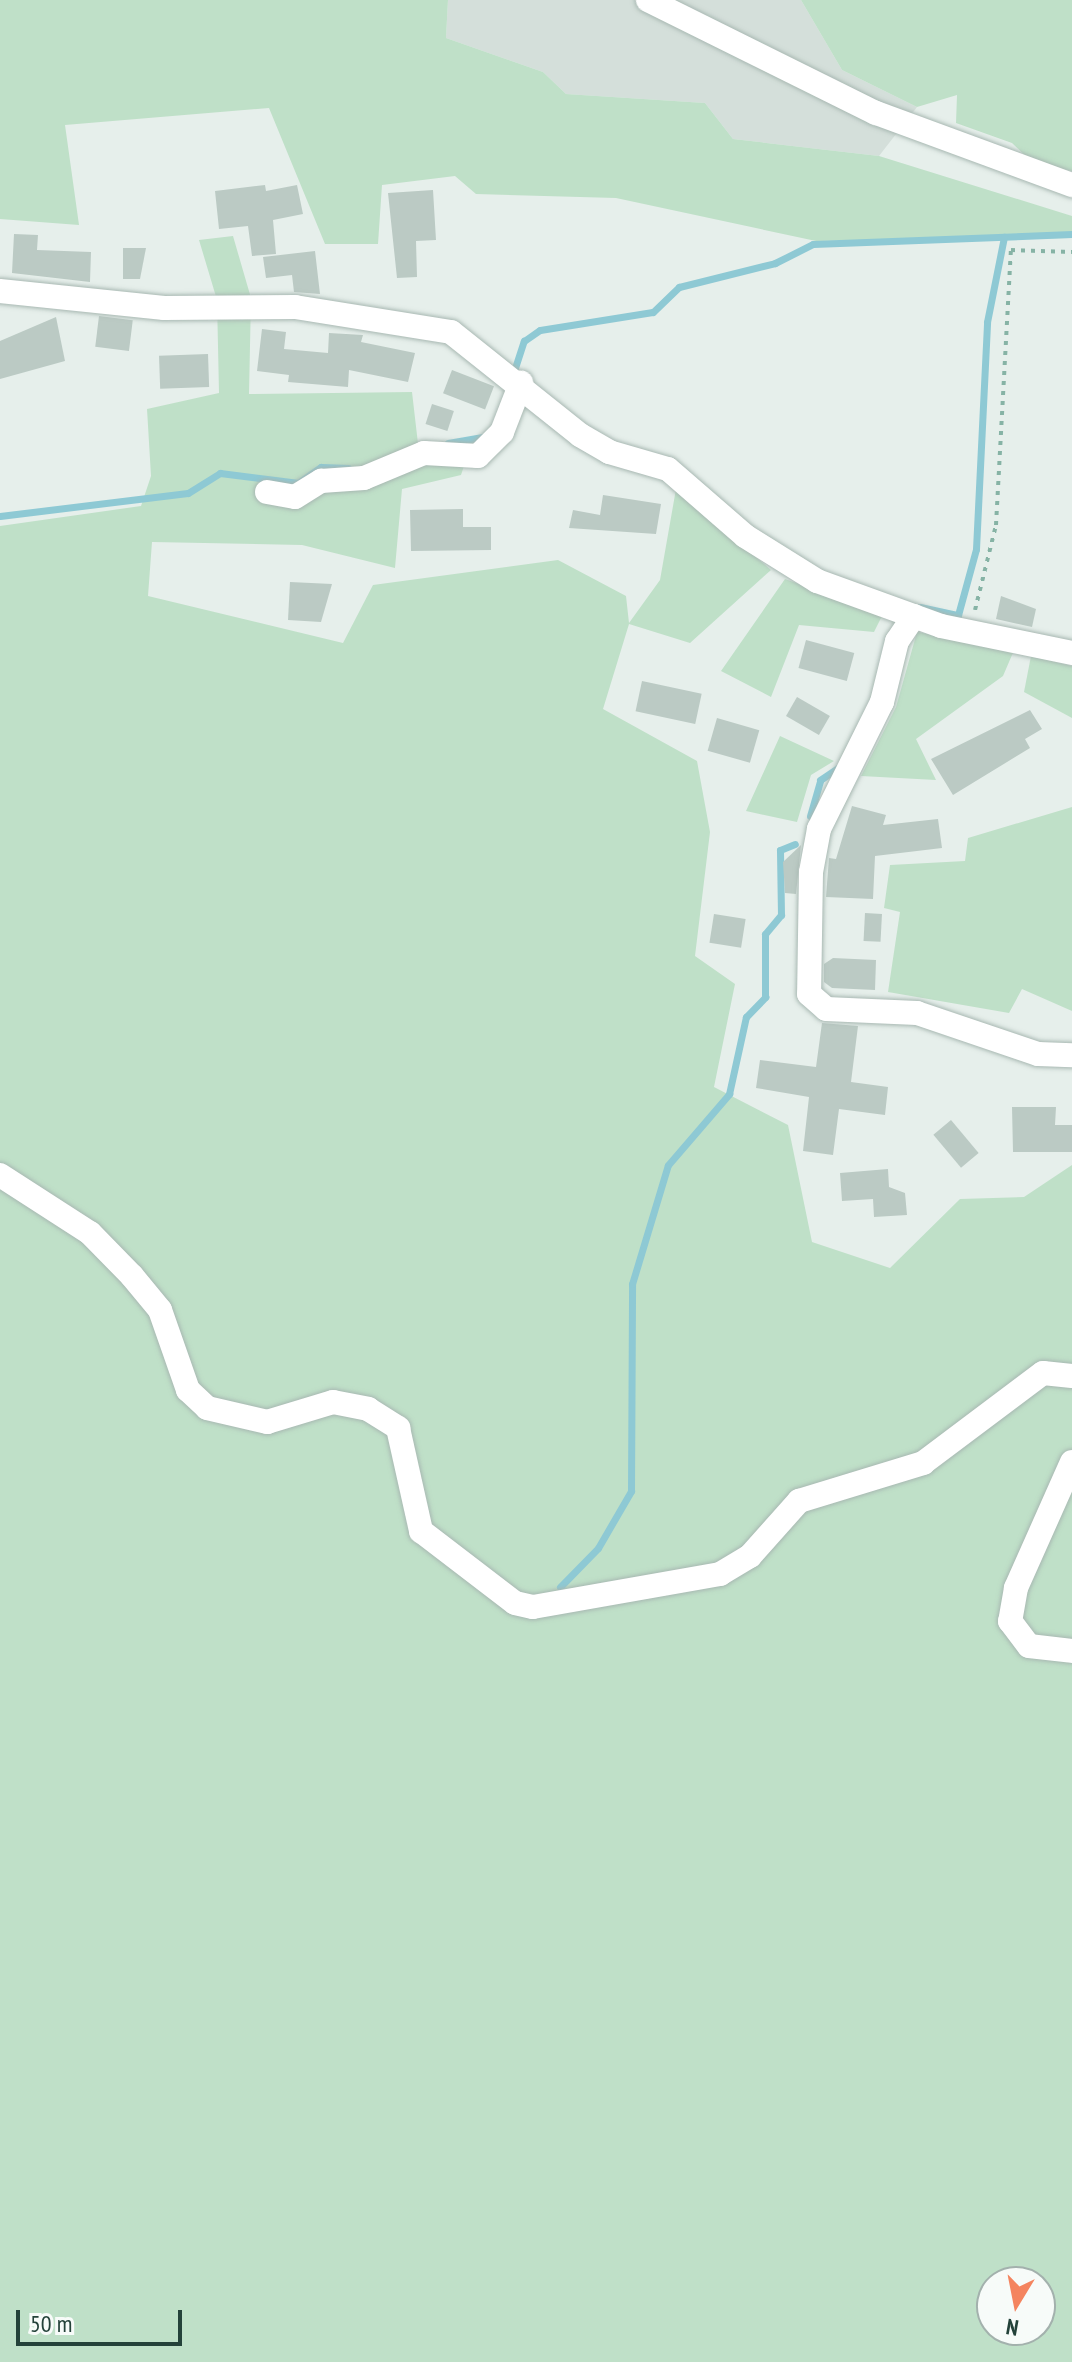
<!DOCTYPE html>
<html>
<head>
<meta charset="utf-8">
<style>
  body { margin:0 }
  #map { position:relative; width:1072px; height:2362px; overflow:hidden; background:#e6efeb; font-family:"PT Sans Narrow",sans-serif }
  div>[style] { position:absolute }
  .built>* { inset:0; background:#d4dfda }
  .green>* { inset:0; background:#bfe0c8 }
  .stream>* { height:7px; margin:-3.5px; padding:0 3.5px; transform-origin:3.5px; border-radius:3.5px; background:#8ec9d4 }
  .building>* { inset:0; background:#bbcac4; transform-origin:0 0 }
  .path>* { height:4px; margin-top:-2px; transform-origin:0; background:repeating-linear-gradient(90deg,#86b3a5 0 4px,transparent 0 10px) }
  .roads { filter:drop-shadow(0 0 2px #a8b8b2) drop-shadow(0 0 2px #a8b8b2) }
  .street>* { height:24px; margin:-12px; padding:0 12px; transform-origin:12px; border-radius:12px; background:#fff }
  span { translate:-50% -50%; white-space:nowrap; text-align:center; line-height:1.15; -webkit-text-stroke:6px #f7fbf9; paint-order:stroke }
  .north { position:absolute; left:976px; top:2266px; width:80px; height:80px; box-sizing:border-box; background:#f7fbf9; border:2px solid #a3b1ad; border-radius:50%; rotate:190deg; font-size:22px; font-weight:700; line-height:32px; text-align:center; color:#24423a }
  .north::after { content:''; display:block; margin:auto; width:28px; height:36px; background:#f4845f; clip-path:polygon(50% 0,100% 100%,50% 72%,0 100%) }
  .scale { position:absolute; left:16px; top:2310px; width:166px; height:36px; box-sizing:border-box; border:4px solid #24423a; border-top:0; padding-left:10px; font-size:24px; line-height:28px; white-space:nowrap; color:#24423a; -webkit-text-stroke:6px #f7fbf9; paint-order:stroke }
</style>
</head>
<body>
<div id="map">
  <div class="built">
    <i style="clip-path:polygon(448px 0,801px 0,842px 70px,917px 107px,879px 156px,733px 139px,705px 103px,566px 94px,543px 72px,446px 38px)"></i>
  </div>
  <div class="green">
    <i style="clip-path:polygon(0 0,448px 0,446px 38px,543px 72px,566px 94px,705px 103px,733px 139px,879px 156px,1072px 216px,1072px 238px,816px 241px,616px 198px,476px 194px,455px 176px,382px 185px,378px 244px,325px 244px,269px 108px,65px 125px,79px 225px,0 219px)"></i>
    <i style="clip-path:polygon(801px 0,1072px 0,1072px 171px,1033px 163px,1012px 143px,956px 123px,957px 95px,917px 107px,842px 70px)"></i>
    <i style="clip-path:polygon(evenodd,233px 236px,251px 298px,249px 394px,412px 392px,420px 461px,465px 463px,461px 475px,402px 489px,395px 568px,302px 545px,152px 542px,148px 596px,343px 643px,373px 585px,558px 560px,626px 596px,629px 623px,660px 580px,676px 489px,771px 570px,690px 643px,629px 624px,603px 709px,697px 761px,710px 832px,695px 956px,735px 984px,714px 1087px,788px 1125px,812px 1242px,890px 1268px,960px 1199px,1024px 1197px,1072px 1165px,1072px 2362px,0 2362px,0 526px,141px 506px,151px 476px,147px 409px,219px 393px,217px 300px,199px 240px,233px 236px,992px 2282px,1040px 2282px,1040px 2330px,992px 2330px,992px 2282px)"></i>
    <i style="clip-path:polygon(785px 579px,883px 614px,874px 632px,799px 625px,771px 697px,721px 671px)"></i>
    <i style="clip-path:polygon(917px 632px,1015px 648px,1003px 676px,916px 739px,936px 780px,861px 776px,896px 707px)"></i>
    <i style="clip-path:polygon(1031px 656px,1072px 666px,1072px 718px,1024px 692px)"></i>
    <i style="clip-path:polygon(780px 736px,834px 761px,811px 775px,797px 822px,746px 811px)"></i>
    <i style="clip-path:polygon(1072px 807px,1072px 1011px,1022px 989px,1009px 1013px,888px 992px,900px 912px,884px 908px,890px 865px,965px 861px,968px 838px)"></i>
  </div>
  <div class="stream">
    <i style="left:513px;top:374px;width:35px;rotate:-72deg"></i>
    <i style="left:524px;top:341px;width:19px;rotate:-35deg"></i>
    <i style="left:540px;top:330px;width:114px;rotate:-9.1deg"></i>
    <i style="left:653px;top:312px;width:36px;rotate:-44deg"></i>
    <i style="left:679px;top:287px;width:99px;rotate:-14deg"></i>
    <i style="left:775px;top:263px;width:42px;rotate:-26.6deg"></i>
    <i style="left:813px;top:244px;width:259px;rotate:-2.2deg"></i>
    <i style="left:448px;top:443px;width:35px;rotate:-10deg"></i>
    <i style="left:0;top:516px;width:189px;rotate:-7deg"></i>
    <i style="left:188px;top:493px;width:38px;rotate:-32deg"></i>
    <i style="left:220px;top:473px;width:79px;rotate:7.3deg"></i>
    <i style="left:298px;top:483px;width:28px;rotate:-35deg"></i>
    <i style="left:321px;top:467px;width:27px;rotate:2deg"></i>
    <i style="left:920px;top:607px;width:39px;rotate:12deg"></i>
    <i style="left:958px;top:615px;width:68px;rotate:-74.7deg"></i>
    <i style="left:976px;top:549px;width:227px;rotate:-87.2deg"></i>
    <i style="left:987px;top:322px;width:87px;rotate:-78.7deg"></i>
    <i style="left:810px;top:816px;width:37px;rotate:-74deg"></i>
    <i style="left:820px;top:780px;width:22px;rotate:-34deg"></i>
    <i style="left:560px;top:1587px;width:54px;rotate:-45.7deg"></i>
    <i style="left:598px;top:1548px;width:66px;rotate:-59.9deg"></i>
    <i style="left:631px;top:1491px;width:207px;rotate:-89.7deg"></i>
    <i style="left:632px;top:1284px;width:124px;rotate:-73.2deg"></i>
    <i style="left:668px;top:1165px;width:94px;rotate:-49.3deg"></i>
    <i style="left:729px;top:1094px;width:79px;rotate:-77.6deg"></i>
    <i style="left:746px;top:1017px;width:28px;rotate:-46deg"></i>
    <i style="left:765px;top:997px;width:63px;rotate:-90deg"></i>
    <i style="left:765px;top:934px;width:25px;rotate:-50deg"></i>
    <i style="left:781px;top:915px;width:65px;rotate:-90.9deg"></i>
    <i style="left:780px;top:850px;width:16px;rotate:-22deg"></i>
  </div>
  <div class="building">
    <i style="clip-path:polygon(265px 185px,266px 191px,297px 185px,303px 214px,273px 220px,276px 254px,252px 256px,248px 226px,219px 229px,215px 191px)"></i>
    <i style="clip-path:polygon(433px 190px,436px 240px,416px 241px,417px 277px,397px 278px,388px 193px)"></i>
    <i style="clip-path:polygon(14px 234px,38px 235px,37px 250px,91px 252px,90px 282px,12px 273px)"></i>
    <i style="clip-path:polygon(123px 248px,146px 248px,140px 279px,123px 279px)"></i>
    <i style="clip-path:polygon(315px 251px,320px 294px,294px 292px,292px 275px,266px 278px,263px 257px)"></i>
    <i style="left:99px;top:316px;width:34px;height:31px;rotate:7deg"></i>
    <i style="clip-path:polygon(56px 317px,65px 361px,0 379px,0 341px)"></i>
    <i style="clip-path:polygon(262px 329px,286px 332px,284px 349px,328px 353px,329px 333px,363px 335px,361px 342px,415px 353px,408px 382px,349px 370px,348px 387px,288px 382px,289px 375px,257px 371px)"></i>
    <i style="left:208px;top:354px;width:33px;height:49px;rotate:88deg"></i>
    <i style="left:452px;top:370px;width:45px;height:25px;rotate:21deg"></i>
    <i style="left:432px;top:404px;width:23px;height:21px;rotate:18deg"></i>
    <i style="clip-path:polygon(603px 495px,661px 504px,656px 534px,569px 528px,573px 510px,600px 515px)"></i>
    <i style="clip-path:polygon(463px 509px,463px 527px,491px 527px,491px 550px,411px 551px,410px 510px)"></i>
    <i style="clip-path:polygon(290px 582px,332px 584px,321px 622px,288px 620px)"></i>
    <i style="clip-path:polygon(1001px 596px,1036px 609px,1032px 627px,996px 619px)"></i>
    <i style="left:806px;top:640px;width:50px;height:29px;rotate:15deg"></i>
    <i style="left:642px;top:681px;width:61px;height:31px;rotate:12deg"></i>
    <i style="left:797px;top:697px;width:38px;height:22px;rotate:30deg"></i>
    <i style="clip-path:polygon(1030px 710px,1042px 729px,1025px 739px,1030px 748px,953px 795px,931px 759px)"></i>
    <i style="left:717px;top:718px;width:44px;height:34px;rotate:16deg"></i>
    <i style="clip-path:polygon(852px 806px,886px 815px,883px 825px,938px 819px,942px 848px,875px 856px,873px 899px,826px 897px,829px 858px,836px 859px)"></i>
    <i style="clip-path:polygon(801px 845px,796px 894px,785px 893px,783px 862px)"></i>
    <i style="left:865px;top:913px;width:17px;height:28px;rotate:3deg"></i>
    <i style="left:714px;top:914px;width:32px;height:29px;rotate:9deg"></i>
    <i style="clip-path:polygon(833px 958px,876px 960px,875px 990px,832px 988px,824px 982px,824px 964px)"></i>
    <i style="clip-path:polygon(822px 1023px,858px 1026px,851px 1082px,888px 1087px,885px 1115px,839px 1109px,833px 1155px,803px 1151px,809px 1097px,756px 1088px,760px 1060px,816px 1067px)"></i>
    <i style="clip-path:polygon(1012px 1107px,1056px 1107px,1055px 1125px,1072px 1125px,1072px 1152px,1013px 1152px)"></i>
    <i style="left:951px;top:1120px;width:43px;height:23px;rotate:50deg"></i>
    <i style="clip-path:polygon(888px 1169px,889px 1187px,905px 1193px,907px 1215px,874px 1217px,873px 1199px,842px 1201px,840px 1173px)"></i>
  </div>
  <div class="path">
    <i style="left:975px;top:610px;width:88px;rotate:-76.1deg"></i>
    <i style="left:996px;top:525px;width:275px;rotate:-86.9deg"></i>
    <i style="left:1011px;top:250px;width:61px;rotate:1.9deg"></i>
  </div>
  <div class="roads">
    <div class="street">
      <i style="left:648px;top:0;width:254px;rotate:26.4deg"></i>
      <i style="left:876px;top:113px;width:209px;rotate:20.2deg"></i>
      <i style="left:0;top:291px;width:165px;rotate:5.9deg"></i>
      <i style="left:164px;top:308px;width:131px;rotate:-0.4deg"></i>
      <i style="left:295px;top:307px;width:158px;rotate:9.1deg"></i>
      <i style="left:451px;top:332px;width:165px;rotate:38.6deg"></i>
      <i style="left:580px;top:435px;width:34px;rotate:30deg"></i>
      <i style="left:609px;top:452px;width:61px;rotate:16.1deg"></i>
      <i style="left:668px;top:469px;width:102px;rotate:41deg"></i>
      <i style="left:745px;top:536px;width:85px;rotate:32deg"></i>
      <i style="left:817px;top:581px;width:132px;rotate:19.9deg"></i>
      <i style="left:941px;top:626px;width:134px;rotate:11.6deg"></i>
      <i style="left:267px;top:492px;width:28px;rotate:10deg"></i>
      <i style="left:295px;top:497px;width:31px;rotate:-32deg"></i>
      <i style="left:321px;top:481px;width:43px;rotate:-4deg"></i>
      <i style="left:364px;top:478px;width:65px;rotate:-22.6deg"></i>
      <i style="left:424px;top:453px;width:54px;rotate:3.2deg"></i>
      <i style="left:478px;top:456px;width:34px;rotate:-45deg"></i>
      <i style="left:502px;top:432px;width:53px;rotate:-68.8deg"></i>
      <i style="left:914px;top:616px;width:30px;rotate:124deg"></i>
      <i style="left:897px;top:641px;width:63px;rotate:103.8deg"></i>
      <i style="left:882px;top:702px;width:142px;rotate:116.4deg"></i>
      <i style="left:819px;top:829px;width:44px;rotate:100.5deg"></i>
      <i style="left:811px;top:872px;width:122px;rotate:90.9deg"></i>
      <i style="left:809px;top:994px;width:23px;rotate:41deg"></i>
      <i style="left:826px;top:1009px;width:91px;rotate:2.5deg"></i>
      <i style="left:917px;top:1013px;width:128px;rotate:18.7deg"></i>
      <i style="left:1038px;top:1054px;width:34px;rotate:2deg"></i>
      <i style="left:0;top:1175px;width:107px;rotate:32.8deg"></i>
      <i style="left:90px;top:1233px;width:60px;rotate:45.7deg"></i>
      <i style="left:132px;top:1276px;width:44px;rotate:50.5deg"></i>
      <i style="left:160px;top:1310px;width:85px;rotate:70.7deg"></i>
      <i style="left:188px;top:1390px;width:26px;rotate:43deg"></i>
      <i style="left:207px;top:1408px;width:62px;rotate:13.1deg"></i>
      <i style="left:267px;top:1422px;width:69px;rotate:-16.9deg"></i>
      <i style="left:333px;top:1402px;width:36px;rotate:11deg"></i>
      <i style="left:368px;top:1409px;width:36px;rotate:32deg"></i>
      <i style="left:398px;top:1428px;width:106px;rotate:77.4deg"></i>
      <i style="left:421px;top:1531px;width:118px;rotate:37.5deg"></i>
      <i style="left:515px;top:1603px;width:18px;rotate:13deg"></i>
      <i style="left:533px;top:1607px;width:190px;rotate:-10deg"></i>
      <i style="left:720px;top:1574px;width:35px;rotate:-31deg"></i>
      <i style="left:750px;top:1556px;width:74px;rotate:-48.3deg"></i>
      <i style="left:799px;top:1501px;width:130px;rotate:-17deg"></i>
      <i style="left:923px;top:1463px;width:150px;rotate:-36.9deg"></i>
      <i style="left:1043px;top:1373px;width:29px;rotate:6deg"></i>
      <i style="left:1072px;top:1462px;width:138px;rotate:114deg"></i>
      <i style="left:1016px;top:1588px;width:34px;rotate:100deg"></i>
      <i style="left:1010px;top:1621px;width:31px;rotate:53deg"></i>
      <i style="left:1029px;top:1646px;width:43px;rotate:6.6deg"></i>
    </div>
  </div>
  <div class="north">N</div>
  <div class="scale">50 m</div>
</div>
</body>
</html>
